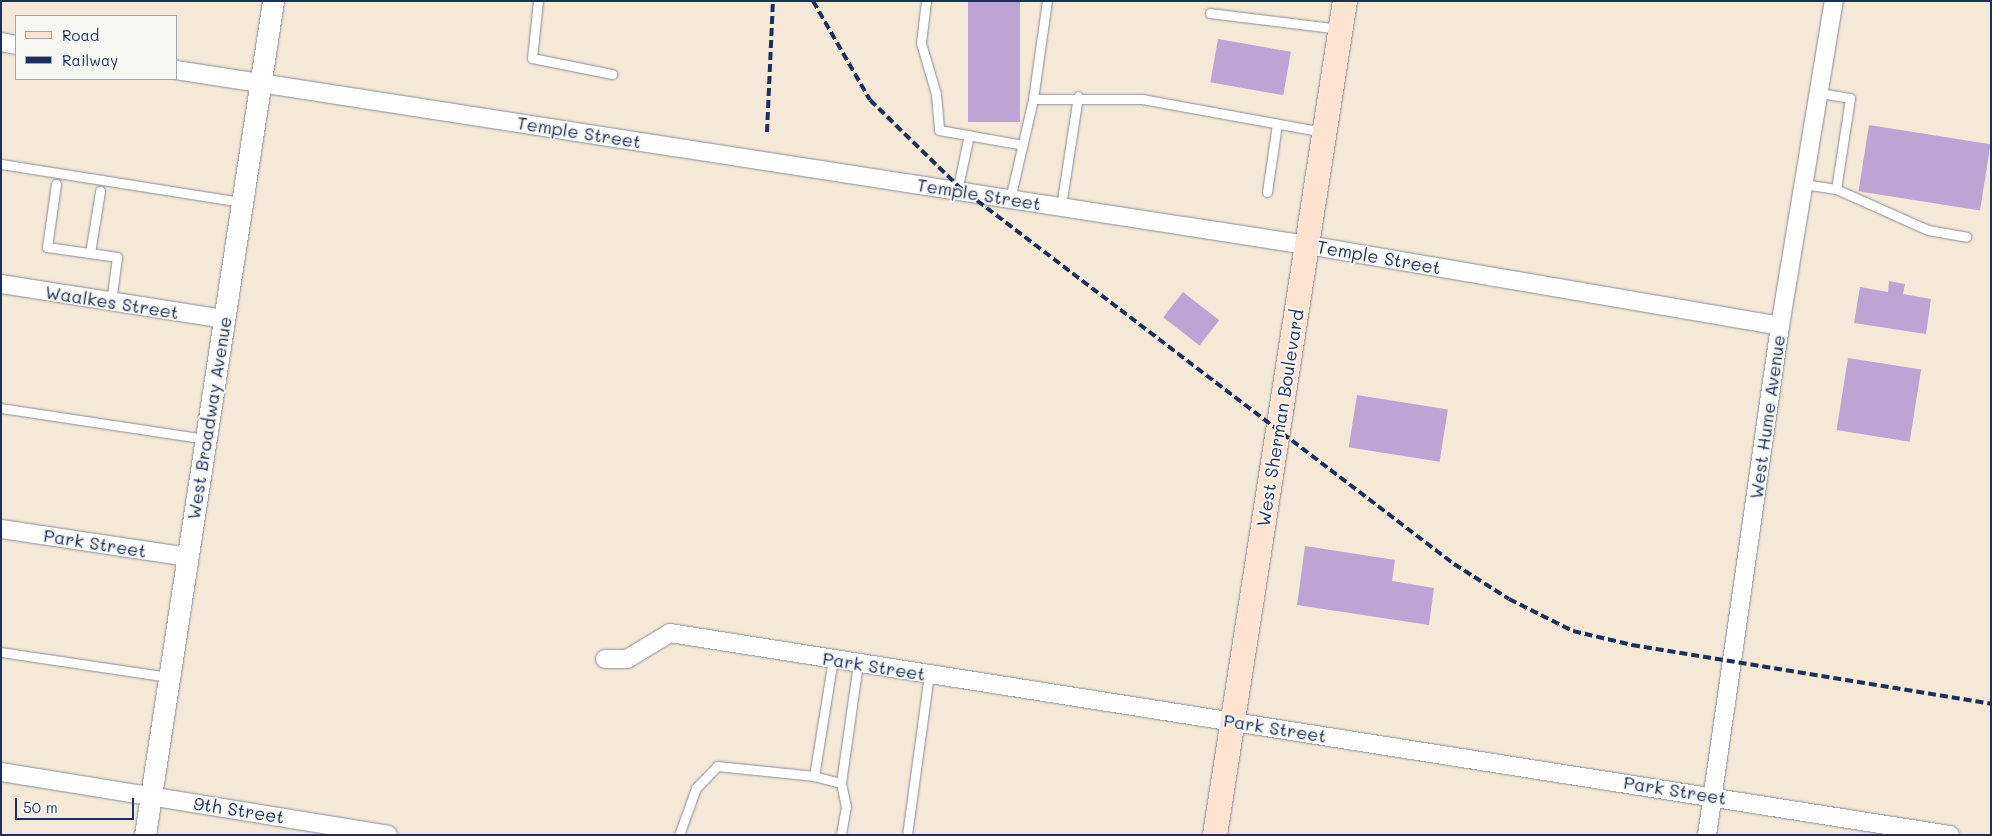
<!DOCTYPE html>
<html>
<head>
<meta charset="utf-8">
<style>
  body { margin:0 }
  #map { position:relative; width:1992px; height:836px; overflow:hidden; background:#f3e9d6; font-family:Mali,sans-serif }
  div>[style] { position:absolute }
  .building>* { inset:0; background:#bea3d5; transform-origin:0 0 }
  .roads { filter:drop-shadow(0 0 1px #878c9a) drop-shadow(0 0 1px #878c9a) }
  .service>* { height:9px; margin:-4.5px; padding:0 4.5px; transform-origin:4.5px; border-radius:4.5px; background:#fff }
  .minor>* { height:18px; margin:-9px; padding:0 9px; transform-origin:9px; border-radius:9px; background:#fff }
  .tertiary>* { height:21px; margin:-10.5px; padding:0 10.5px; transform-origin:10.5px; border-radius:10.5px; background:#fff }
  .secondary>* { height:24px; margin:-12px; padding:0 12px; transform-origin:12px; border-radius:12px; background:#fee3d1 }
  .rail>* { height:4px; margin-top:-2px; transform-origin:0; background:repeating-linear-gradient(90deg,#1b2f5e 0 8px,transparent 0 12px) }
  span { translate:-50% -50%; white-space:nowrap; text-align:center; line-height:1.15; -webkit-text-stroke:4px #f6f6f2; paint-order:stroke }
  .street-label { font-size:18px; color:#1b2f5e }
  .frame { position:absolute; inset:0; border:2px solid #1b2f5e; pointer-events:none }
  .legend { position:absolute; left:15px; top:15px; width:162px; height:65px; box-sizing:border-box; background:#f6f6f2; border:1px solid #9ea6b7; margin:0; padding:6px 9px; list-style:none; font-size:15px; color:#1b2f5e }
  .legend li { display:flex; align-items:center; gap:10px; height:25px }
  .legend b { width:25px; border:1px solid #9ea6b7 }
  .scale { position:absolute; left:15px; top:798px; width:119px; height:22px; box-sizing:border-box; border:2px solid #1b2f5e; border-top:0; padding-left:6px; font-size:15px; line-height:18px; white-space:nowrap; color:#1b2f5e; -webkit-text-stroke:4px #f6f6f2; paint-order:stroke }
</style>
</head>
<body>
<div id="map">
  <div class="building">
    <i style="left:968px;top:1px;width:52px;height:121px"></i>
    <i style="left:1218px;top:39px;width:74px;height:44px;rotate:10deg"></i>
    <i style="left:1869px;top:125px;width:123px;height:67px;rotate:9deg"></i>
    <i style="clip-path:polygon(1889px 281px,1905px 284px,1903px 294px,1931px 299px,1926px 334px,1854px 323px,1860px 287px,1888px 292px)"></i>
    <i style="left:1183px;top:292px;width:46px;height:32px;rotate:38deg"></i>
    <i style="left:1848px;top:358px;width:74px;height:73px;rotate:9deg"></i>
    <i style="left:1357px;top:395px;width:92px;height:53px;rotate:9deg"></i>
    <i style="clip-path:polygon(1305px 546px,1395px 560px,1392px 581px,1434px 588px,1429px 625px,1297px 605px)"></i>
  </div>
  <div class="roads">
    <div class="service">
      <i style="left:538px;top:1px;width:57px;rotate:96deg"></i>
      <i style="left:532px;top:58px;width:82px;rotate:11.3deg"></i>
      <i style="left:926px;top:1px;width:42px;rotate:96.8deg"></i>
      <i style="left:921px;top:43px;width:53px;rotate:73.6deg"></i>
      <i style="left:936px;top:94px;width:36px;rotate:85deg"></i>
      <i style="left:939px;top:130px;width:85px;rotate:10.1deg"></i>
      <i style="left:1210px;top:13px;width:131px;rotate:7deg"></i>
      <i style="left:1819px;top:93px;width:31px;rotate:9deg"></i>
      <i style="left:1850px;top:98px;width:92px;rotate:98.7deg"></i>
      <i style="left:1033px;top:99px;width:109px"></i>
      <i style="left:1142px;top:99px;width:185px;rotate:10.3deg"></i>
      <i style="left:1px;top:164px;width:244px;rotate:9deg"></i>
      <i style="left:56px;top:184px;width:64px;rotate:98.1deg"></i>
      <i style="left:47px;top:247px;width:71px;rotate:8.1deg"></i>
      <i style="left:117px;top:257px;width:45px;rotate:97.6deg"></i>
      <i style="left:1804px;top:184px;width:32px;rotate:9deg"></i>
      <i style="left:1836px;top:189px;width:101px;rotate:24deg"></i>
      <i style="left:1928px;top:230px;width:39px;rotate:10deg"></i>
      <i style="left:957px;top:191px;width:57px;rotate:-77.9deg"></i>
      <i style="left:1267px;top:192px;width:69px;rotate:-81.6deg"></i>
      <i style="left:1010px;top:199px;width:103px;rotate:-77deg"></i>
      <i style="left:1033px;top:99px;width:99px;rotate:-81.9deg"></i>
      <i style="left:1061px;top:206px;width:111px;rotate:-81.2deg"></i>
      <i style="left:90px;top:253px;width:63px;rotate:-80.8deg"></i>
      <i style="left:1px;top:408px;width:207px;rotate:8.6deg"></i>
      <i style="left:1px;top:652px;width:170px;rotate:8.5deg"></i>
      <i style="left:833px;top:659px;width:119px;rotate:99.2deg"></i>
      <i style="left:814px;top:776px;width:28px;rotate:15deg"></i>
      <i style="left:841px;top:783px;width:24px;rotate:78deg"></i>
      <i style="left:846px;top:806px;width:29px;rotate:100deg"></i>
      <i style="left:841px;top:783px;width:121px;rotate:-81.9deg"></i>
      <i style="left:679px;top:835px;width:50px;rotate:-70.1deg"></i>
      <i style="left:696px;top:788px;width:30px;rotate:-46deg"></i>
      <i style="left:717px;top:766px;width:98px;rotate:5.9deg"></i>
      <i style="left:907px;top:835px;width:162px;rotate:-82.2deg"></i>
    </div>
    <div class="minor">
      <i style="left:1px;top:42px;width:15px;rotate:11deg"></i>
      <i style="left:176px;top:70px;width:1144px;rotate:8.8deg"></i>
      <i style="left:1307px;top:245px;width:480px;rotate:9.7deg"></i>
      <i style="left:1px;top:284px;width:226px;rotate:8.9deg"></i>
      <i style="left:1px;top:529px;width:189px;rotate:8.5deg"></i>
      <i style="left:605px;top:659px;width:22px"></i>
      <i style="left:627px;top:659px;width:50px;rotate:-31.2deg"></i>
      <i style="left:670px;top:633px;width:1296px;rotate:8.97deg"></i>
      <i style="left:1px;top:772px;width:392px;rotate:9.2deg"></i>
      <i style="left:1707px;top:835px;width:514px;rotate:-81.84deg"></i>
      <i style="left:1780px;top:326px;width:329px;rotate:-80.6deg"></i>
    </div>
    <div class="tertiary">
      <i style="left:145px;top:835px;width:844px;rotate:-81.27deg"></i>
    </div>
    <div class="secondary">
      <i style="left:1215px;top:835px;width:844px;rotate:-81.14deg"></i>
    </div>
  </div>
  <div class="rail">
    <i style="left:813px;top:1px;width:114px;rotate:60.1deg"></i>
    <i style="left:870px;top:100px;width:123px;rotate:44.3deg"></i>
    <i style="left:958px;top:186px;width:624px;rotate:37.31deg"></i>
    <i style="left:1454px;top:564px;width:65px;rotate:32.5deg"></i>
    <i style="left:1509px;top:599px;width:72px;rotate:26.6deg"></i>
    <i style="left:1573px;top:631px;width:61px;rotate:13.3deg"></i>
    <i style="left:1632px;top:645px;width:364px;rotate:9.3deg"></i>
    <i style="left:767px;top:132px;width:131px;rotate:-87.4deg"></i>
  </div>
  <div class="street-label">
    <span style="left:579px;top:132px;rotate:9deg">Temple Street</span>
    <span style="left:979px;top:194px;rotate:9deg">Temple Street</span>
    <span style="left:1379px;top:257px;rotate:10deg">Temple Street</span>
    <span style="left:112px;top:302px;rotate:9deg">Waalkes Street</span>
    <span style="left:1767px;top:417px;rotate:-82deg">West Hume Avenue</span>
    <span style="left:209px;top:418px;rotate:-81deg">West Broadway Avenue</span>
    <span style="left:1280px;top:418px;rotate:-81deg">West Sherman Boulevard</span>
    <span style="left:95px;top:543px;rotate:9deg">Park Street</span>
    <span style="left:874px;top:666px;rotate:9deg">Park Street</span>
    <span style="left:1275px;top:728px;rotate:9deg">Park Street</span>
    <span style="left:1675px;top:790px;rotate:9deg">Park Street</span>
    <span style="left:239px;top:810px;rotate:9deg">9th Street</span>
  </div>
  <div class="frame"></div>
  <ul class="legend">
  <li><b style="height:6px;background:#fee3d1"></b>Road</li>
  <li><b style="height:6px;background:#1b2f5e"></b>Railway</li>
  </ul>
  <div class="scale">50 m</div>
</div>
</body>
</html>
